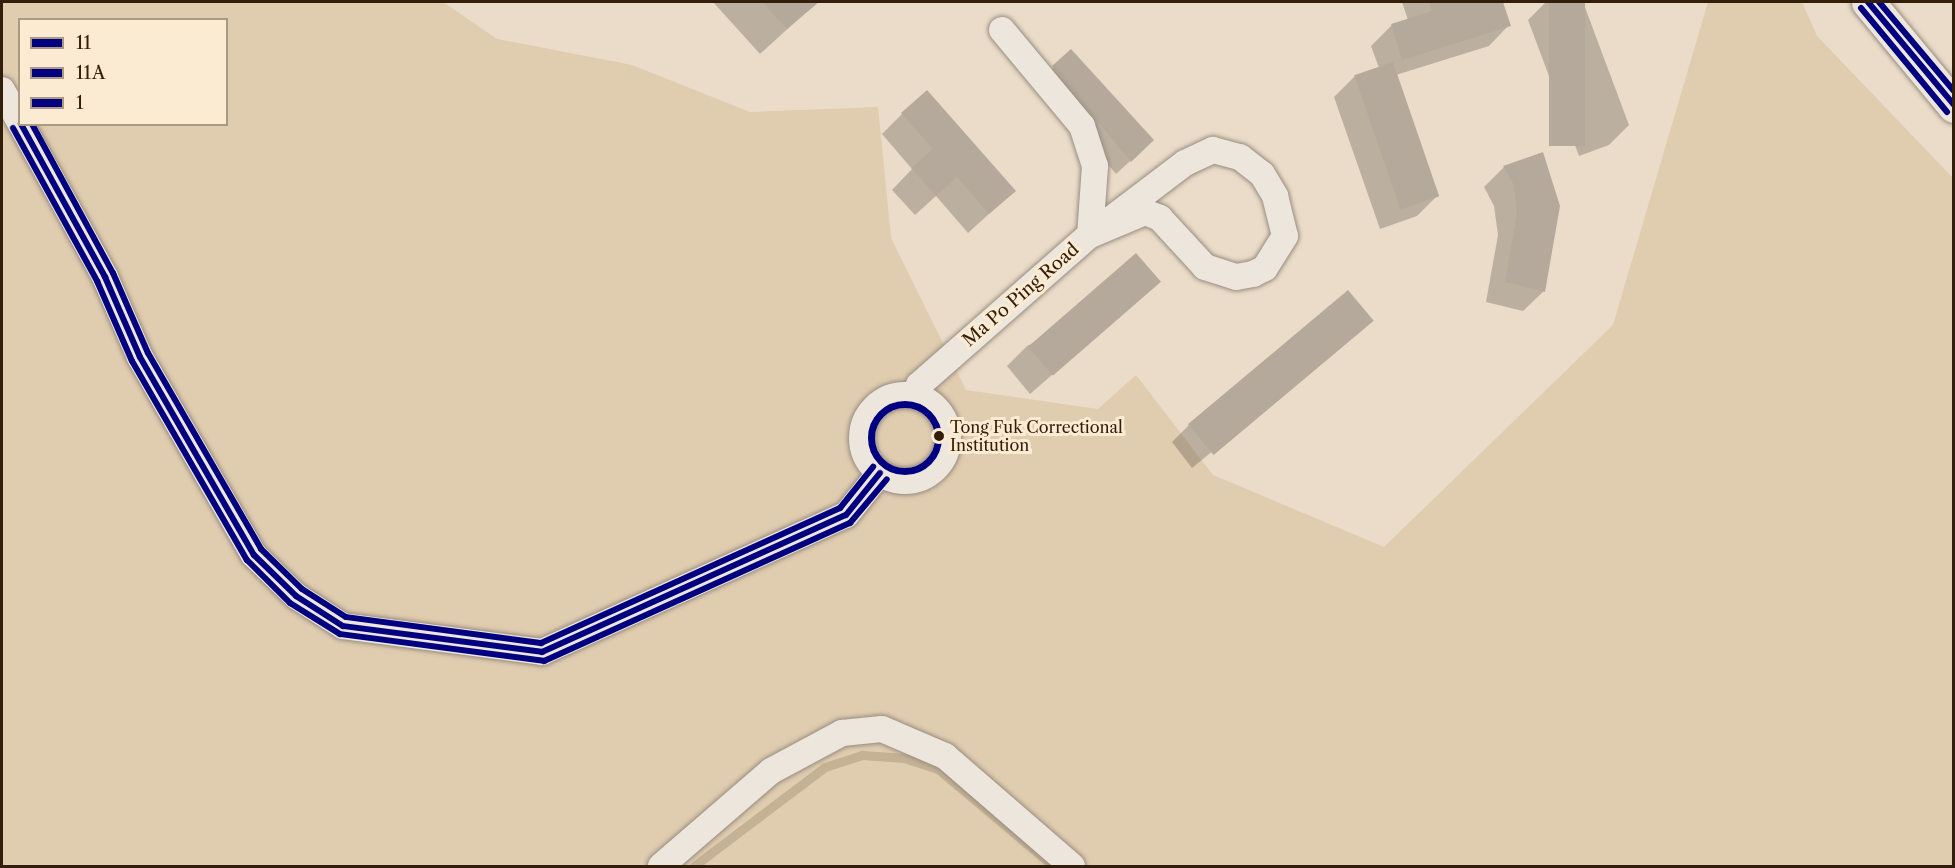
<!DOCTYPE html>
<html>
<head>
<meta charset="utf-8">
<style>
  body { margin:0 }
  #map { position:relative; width:1955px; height:868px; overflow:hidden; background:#eadcc8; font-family:"Libre Caslon Text",serif }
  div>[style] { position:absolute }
  .green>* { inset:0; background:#e0ccaf }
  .shadow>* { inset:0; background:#0003 }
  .stream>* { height:9px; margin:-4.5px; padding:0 4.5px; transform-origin:4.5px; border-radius:4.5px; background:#c5b194 }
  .building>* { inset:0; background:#b4a99b; transform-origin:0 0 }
  .roads { filter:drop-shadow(0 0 2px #988d80) drop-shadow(0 0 2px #988d80) }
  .street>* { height:26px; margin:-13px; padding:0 13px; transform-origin:13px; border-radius:13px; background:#ede6dc }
  .street>.ring { margin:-13px; padding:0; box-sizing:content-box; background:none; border:26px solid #ede6dc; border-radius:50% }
  .secondary>* { height:33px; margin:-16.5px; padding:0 16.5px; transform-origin:16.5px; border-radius:16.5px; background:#ede6dc }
  .bus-1>* { height:6px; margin:-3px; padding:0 3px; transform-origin:3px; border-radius:3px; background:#000080 }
  .bus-2>* { height:6px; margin:-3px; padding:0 3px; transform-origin:3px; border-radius:3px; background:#000080 }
  .bus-2>.ring { margin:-3px; padding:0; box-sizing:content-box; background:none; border:6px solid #000080; border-radius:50% }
  .bus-3>* { height:6px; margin:-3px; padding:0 3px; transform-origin:3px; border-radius:3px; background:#000080 }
  .bus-3>.ring { margin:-3px; padding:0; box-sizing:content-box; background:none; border:6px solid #000080; border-radius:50% }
  .dots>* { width:16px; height:16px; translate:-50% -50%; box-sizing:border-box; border:3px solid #fbebd2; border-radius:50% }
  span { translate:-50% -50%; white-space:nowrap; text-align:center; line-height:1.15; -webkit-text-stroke:6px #fbebd2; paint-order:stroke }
  .bus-label { font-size:16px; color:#321e0a }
  .left { translate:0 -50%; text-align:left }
  .street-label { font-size:18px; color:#321e0a }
  .frame { position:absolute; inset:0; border:3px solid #321e0a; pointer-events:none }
  .legend { position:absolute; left:18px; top:18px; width:210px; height:108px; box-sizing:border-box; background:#fbebd2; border:2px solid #ab9982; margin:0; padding:8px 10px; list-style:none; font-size:18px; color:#321e0a }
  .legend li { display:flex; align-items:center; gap:12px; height:30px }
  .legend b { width:30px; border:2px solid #ab9982 }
</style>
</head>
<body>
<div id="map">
  <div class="green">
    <i style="clip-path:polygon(evenodd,2px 2px,443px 2px,497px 39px,632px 65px,750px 112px,878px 107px,891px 238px,966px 390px,1098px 409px,1136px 375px,1213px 475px,1384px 547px,1613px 325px,1708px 2px,1802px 2px,1817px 36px,1953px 178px,1953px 866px,2px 866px,2px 2px,20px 20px,226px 20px,226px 124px,20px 124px,20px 20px)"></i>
  </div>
  <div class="shadow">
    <i style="clip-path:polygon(713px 2px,817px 2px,760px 54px)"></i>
    <i style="clip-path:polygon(1402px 2px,1501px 2px,1509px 25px,1489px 46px,1396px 75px,1437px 196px,1417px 216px,1380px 229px,1334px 97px,1355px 76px,1379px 68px,1371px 46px,1392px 25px,1408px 20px)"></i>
    <i style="clip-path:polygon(1546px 2px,1583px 2px,1629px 125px,1609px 145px,1579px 156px,1528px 20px)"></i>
    <i style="clip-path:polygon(1071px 51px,1138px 154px,1116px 174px,1039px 81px)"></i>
    <i style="clip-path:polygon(902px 114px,1014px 191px,968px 233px,936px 196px,915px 215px,892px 190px,912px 169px,882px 134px)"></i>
    <i style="clip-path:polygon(1542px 154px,1544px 291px,1523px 311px,1486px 302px,1498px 235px,1494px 206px,1484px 187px,1504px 167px)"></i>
    <i style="clip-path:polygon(1159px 282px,1030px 394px,1007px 366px,1027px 346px)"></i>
    <i style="clip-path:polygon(1372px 321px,1192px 468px,1172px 442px,1189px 425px)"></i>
  </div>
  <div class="stream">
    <i style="left:694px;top:866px;width:164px;rotate:-37.1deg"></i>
    <i style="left:825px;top:767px;width:40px;rotate:-18deg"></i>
    <i style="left:863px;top:755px;width:41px;rotate:4.2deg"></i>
    <i style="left:904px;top:758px;width:36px;rotate:18deg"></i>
    <i style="left:938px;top:769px;width:150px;rotate:40.1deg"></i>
  </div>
  <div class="building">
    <i style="clip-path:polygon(762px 2px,819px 2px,787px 29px)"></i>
    <i style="clip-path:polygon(1429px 2px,1503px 2px,1511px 26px,1402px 60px,1391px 24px,1432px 11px)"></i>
    <i style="left:1549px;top:2px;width:36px;height:144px"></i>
    <i style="clip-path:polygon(1071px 49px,1154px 140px,1131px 162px,1052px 66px)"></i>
    <i style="left:1393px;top:62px;width:142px;height:41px;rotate:71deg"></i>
    <i style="clip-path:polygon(927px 90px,1016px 191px,989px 214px,957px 177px,936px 196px,911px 168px,933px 149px,901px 113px)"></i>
    <i style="clip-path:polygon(1543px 152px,1560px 206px,1545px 292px,1505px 282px,1517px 213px,1514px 185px,1503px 166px)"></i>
    <i style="left:1136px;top:253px;width:38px;height:143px;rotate:49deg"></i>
    <i style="left:1348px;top:290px;width:40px;height:209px;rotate:50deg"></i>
  </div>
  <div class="roads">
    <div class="street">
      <i style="left:1002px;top:30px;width:125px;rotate:50.2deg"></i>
      <i style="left:1082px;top:126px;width:42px;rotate:72deg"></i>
      <i style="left:1095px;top:166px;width:69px;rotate:94.1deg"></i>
      <i style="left:2px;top:90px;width:37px;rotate:61deg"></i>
      <i style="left:21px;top:124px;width:175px;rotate:61.2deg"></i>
      <i style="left:105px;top:277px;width:87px;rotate:66.4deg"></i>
      <i style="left:140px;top:357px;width:228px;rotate:60.1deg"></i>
      <i style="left:254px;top:555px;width:59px;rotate:44.3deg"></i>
      <i style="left:296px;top:596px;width:56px;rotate:32.6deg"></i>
      <i style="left:343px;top:626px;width:201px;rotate:7.4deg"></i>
      <i style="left:542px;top:652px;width:333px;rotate:-24.3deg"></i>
      <i style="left:846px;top:515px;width:54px;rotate:-51deg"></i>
      <i class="ring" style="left:862px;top:395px;width:60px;height:60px"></i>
      <i style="left:917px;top:396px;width:11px;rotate:-80deg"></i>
      <i style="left:919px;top:385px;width:227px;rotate:-41.3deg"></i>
      <i style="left:1090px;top:235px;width:119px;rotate:-37.2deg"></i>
      <i style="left:1185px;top:163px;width:31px;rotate:-25deg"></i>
      <i style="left:1213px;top:150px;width:28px;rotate:15deg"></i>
      <i style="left:1240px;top:157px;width:28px;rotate:38deg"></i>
      <i style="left:1262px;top:174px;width:26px;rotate:59deg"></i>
      <i style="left:1275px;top:196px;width:41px;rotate:76deg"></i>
      <i style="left:1285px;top:236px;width:38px;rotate:122deg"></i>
      <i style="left:1265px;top:268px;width:13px;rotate:153deg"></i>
      <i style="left:1253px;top:274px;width:17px;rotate:170deg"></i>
      <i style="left:1236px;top:277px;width:33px;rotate:-162deg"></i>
      <i style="left:1205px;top:267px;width:67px;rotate:-132.6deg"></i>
      <i style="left:1160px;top:218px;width:16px;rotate:-158deg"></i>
      <i style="left:1145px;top:212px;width:60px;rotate:157.3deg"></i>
      <i style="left:661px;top:866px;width:145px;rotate:-40.8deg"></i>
      <i style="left:771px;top:771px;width:81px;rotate:-28.2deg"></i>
      <i style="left:842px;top:733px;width:40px;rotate:-5.7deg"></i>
      <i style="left:882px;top:729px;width:69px;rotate:23.2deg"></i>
      <i style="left:945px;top:756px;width:168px;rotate:40.9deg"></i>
    </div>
    <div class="secondary">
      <i style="left:1868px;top:2px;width:135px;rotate:50.4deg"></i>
    </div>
  </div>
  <div class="bus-1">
    <i style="left:1868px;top:2px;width:134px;rotate:50.1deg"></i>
    <i style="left:21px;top:124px;width:175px;rotate:61.2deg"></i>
    <i style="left:105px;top:277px;width:87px;rotate:66.4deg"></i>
    <i style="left:140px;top:357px;width:228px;rotate:60.1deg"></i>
    <i style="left:254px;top:555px;width:59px;rotate:44.3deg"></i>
    <i style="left:296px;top:596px;width:56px;rotate:32.6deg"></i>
    <i style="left:343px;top:626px;width:201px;rotate:7.4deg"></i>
    <i style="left:542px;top:652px;width:333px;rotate:-24.3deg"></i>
    <i style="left:846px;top:515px;width:54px;rotate:-51deg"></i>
  </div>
  <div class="bus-2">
    <i style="left:1861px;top:8px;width:135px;rotate:50.4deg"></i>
    <i style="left:13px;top:128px;width:175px;rotate:61.2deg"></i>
    <i style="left:97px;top:281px;width:87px;rotate:66.4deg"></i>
    <i style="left:132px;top:361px;width:230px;rotate:60deg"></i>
    <i style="left:247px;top:560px;width:61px;rotate:45deg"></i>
    <i style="left:290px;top:603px;width:59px;rotate:31.8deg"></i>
    <i style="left:340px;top:634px;width:206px;rotate:7.5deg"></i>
    <i style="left:544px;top:661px;width:336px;rotate:-24.3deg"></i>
    <i style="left:850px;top:523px;width:57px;rotate:-49.9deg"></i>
    <i class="ring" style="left:872px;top:405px;width:60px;height:60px"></i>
  </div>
  <div class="bus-3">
    <i style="left:1879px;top:2px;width:116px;rotate:49.9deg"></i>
    <i style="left:32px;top:124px;width:170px;rotate:61.5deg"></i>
    <i style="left:113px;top:273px;width:87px;rotate:66.4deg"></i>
    <i style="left:148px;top:353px;width:226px;rotate:60deg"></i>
    <i style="left:261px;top:549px;width:57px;rotate:44.3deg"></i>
    <i style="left:302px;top:589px;width:52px;rotate:32.5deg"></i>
    <i style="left:346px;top:617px;width:197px;rotate:7.6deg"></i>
    <i style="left:541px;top:643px;width:328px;rotate:-24.3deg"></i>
    <i style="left:840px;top:508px;width:53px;rotate:-51.2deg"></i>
    <i class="ring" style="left:871px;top:404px;width:62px;height:62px"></i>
  </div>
  <div class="dots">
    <i style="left:939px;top:436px;background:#321e0a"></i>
  </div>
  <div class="bus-label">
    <span class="left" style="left:950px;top:436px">Tong Fuk Correctional<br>Institution</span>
  </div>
  <div class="street-label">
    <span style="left:1021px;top:295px;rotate:-41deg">Ma Po Ping Road</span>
  </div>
  <div class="frame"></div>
  <ul class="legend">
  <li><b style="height:8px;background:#000080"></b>11</li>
  <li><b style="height:8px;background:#000080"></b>11A</li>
  <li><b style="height:8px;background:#000080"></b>1</li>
  </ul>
</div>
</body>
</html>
